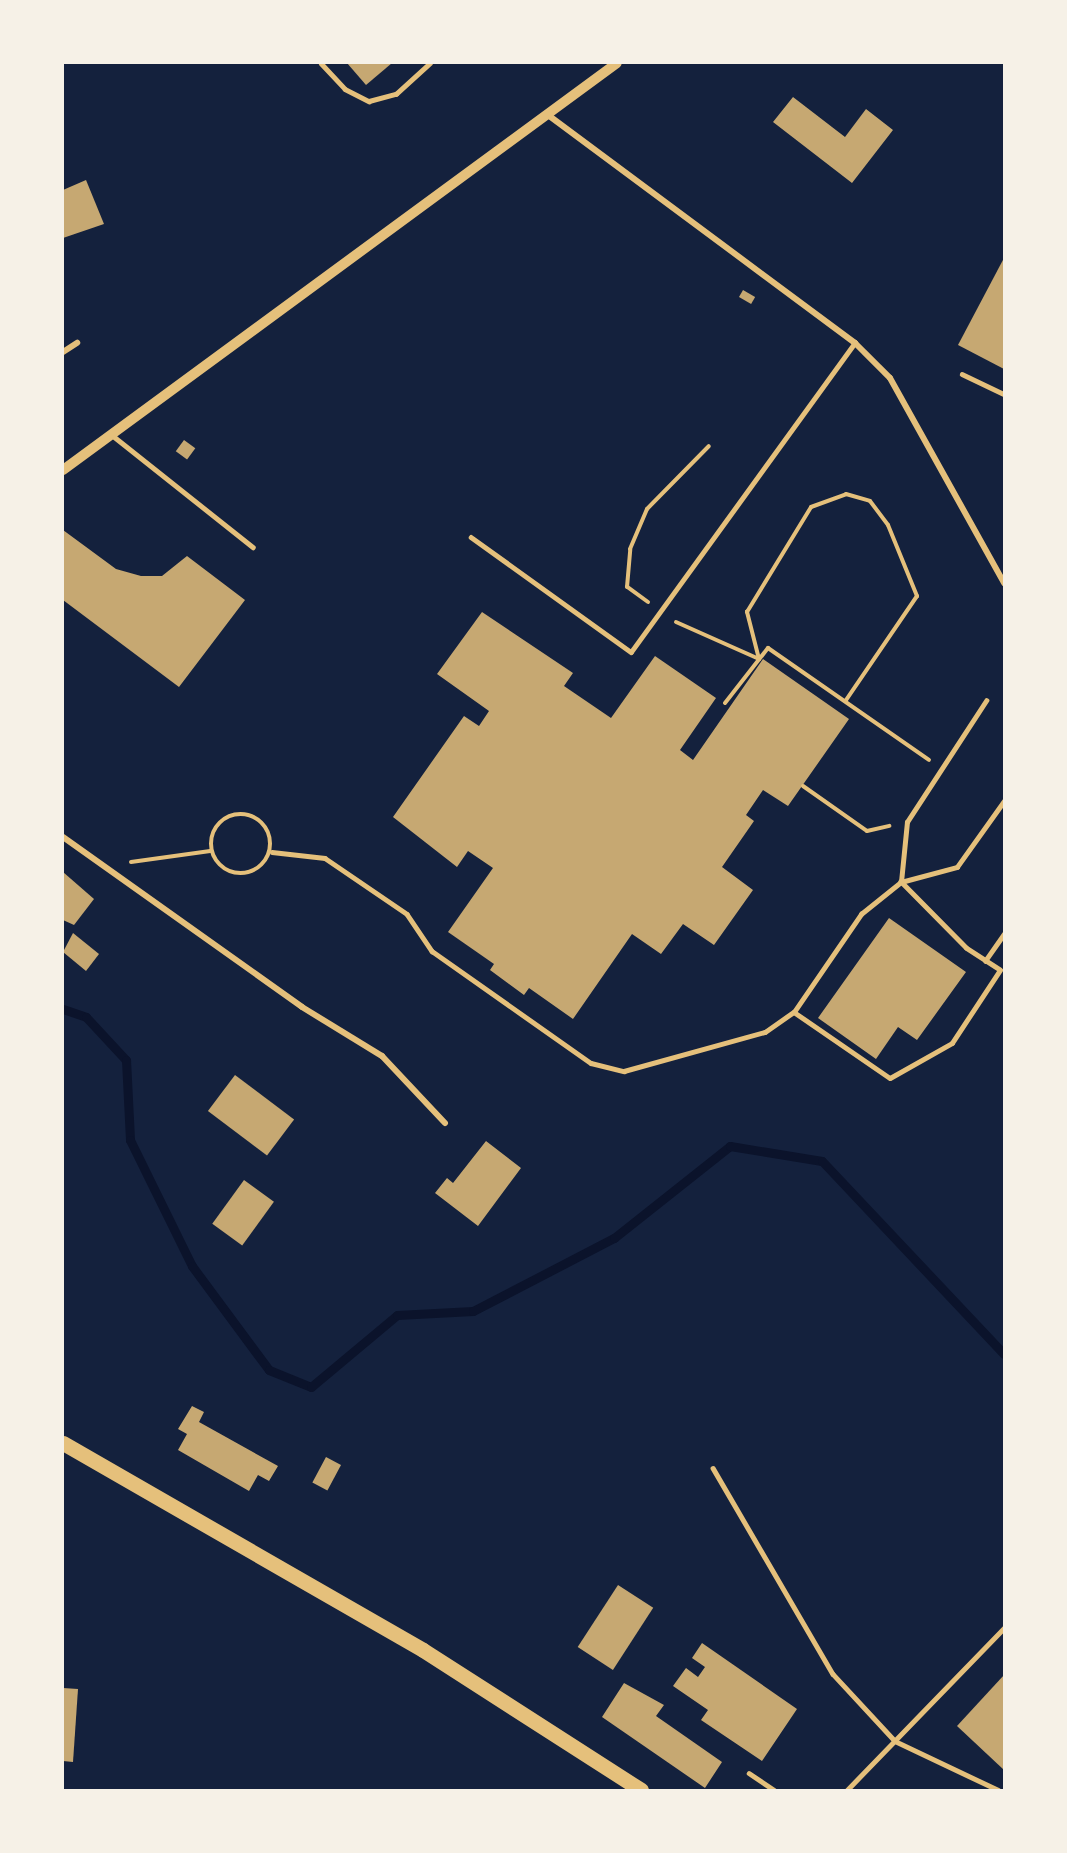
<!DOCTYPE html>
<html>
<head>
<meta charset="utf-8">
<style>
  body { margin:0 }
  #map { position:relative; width:1067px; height:1853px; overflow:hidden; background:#14213d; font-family:Rubik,sans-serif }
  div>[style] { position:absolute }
  .stream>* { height:9px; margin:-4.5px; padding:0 4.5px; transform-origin:4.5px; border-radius:4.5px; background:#0b132b }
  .building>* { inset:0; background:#c6a872; transform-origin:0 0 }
  .path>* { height:4px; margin:-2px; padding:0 2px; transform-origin:2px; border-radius:2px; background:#e5c07b }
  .service>* { height:4.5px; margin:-2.25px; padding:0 2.25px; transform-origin:2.25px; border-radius:2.25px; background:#e5c07b }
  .service>.ring { margin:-2.25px; padding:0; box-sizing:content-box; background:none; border:4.5px solid #e5c07b; border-radius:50% }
  .minor>* { height:6px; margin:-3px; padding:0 3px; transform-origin:3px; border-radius:3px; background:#e5c07b }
  .tertiary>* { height:10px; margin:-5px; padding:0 5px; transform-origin:5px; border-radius:5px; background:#e5c07b }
  .primary>* { height:15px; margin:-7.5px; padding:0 7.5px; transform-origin:7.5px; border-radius:7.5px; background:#e5c07b }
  span { translate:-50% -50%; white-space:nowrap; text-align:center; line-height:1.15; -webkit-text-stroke:6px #f6f1e7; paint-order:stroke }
  .frame { position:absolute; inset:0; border:64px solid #f6f1e7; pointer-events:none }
</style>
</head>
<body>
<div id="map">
  <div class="stream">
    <i style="left:63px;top:1009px;width:24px;rotate:19deg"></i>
    <i style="left:86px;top:1017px;width:59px;rotate:47.1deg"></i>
    <i style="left:126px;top:1060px;width:80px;rotate:87.1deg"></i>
    <i style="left:130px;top:1140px;width:140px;rotate:63.8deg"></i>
    <i style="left:192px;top:1266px;width:129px;rotate:53.5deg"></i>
    <i style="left:269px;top:1370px;width:45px;rotate:22deg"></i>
    <i style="left:311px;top:1387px;width:112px;rotate:-39.9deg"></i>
    <i style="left:397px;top:1315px;width:76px;rotate:-3deg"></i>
    <i style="left:473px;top:1311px;width:159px;rotate:-27.4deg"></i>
    <i style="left:614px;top:1238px;width:148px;rotate:-38.4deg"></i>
    <i style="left:730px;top:1146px;width:93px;rotate:9.3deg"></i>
    <i style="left:822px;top:1161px;width:265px;rotate:46.7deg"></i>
  </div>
  <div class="building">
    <i style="clip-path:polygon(347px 63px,392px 63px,366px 85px)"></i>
    <i style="clip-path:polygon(793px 97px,845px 137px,866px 109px,893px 130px,852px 183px,773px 122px)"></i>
    <i style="clip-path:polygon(86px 180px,104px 224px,63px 238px,63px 190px)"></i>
    <i style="clip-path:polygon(1004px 258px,1004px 369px,958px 345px)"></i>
    <i style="left:743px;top:290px;width:14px;height:8px;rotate:30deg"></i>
    <i style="left:184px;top:440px;width:14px;height:14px;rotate:36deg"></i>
    <i style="clip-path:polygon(63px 530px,116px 569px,141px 576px,162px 576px,187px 556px,245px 600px,179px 687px,63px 600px)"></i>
    <i style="clip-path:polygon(482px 612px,573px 673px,564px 686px,611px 718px,655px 656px,716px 698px,680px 750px,693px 760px,763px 659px,849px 719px,788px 806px,763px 790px,746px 815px,754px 821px,722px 867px,753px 890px,714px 945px,683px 924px,661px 954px,632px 934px,573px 1019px,529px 988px,524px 995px,490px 970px,494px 964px,448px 932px,493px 868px,468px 851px,457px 867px,393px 817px,464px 716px,479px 726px,489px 711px,437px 674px)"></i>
    <i style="clip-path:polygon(63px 872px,94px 899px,74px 925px,63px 920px)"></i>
    <i style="clip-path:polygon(889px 918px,966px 972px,917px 1040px,898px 1027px,876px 1059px,818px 1018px)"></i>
    <i style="clip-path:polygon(73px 933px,99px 954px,86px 971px,63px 952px)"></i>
    <i style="left:235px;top:1075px;width:74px;height:45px;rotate:37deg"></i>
    <i style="clip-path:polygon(486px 1141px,521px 1168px,478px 1226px,435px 1193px,447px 1178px,453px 1183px)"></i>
    <i style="left:244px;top:1180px;width:37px;height:54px;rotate:36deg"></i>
    <i style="clip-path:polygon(192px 1406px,204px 1412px,199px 1422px,278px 1466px,269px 1481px,258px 1475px,249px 1491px,178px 1450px,187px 1434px,178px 1429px)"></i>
    <i style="left:326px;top:1457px;width:17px;height:29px;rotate:28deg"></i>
    <i style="left:618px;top:1585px;width:42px;height:74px;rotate:33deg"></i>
    <i style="clip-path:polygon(702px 1643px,797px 1709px,762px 1761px,701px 1720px,708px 1710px,673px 1686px,686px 1668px,698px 1677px,705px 1667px,692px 1658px)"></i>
    <i style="clip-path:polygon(1004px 1675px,1004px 1770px,957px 1726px)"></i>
    <i style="clip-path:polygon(624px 1683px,664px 1705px,656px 1716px,722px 1762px,705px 1788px,602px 1717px)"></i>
    <i style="clip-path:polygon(63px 1688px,78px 1689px,73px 1762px,63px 1761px)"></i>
  </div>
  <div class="path">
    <i style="left:648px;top:602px;width:26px;rotate:-144deg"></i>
    <i style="left:627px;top:587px;width:38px;rotate:-85deg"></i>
    <i style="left:630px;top:549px;width:43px;rotate:-67deg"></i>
    <i style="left:647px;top:509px;width:88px;rotate:-45.5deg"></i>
    <i style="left:676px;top:622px;width:91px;rotate:24deg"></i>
    <i style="left:759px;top:659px;width:49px;rotate:-104.3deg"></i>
    <i style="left:747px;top:612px;width:123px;rotate:-58.6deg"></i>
    <i style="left:811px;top:507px;width:37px;rotate:-20deg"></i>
    <i style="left:846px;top:494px;width:25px;rotate:16deg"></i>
    <i style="left:870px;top:501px;width:30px;rotate:53deg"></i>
    <i style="left:888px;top:525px;width:77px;rotate:67.8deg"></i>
    <i style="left:917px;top:596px;width:126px;rotate:124.3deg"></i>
    <i style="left:725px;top:703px;width:70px;rotate:-52deg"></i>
    <i style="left:768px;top:648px;width:196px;rotate:34.8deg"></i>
    <i style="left:803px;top:786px;width:78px;rotate:35.1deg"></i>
    <i style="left:867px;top:831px;width:23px;rotate:-13deg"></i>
    <i style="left:131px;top:862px;width:80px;rotate:-7.9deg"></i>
  </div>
  <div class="service">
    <i style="left:321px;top:63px;width:35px;rotate:47deg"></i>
    <i style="left:345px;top:89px;width:27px;rotate:27deg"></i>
    <i style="left:369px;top:101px;width:28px;rotate:-15deg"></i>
    <i style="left:396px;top:94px;width:46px;rotate:-42.4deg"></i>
    <i style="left:962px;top:374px;width:47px;rotate:25.5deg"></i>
    <i style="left:112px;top:435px;width:180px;rotate:38.5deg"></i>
    <i style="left:471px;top:537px;width:197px;rotate:35.7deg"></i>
    <i style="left:631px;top:652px;width:382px;rotate:-54.1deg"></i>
    <i class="ring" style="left:211px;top:814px;width:55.5px;height:55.5px"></i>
    <i style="left:272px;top:852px;width:53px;rotate:6.5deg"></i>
    <i style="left:325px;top:858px;width:99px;rotate:34.3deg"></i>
    <i style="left:407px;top:914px;width:45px;rotate:56deg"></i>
    <i style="left:432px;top:951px;width:194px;rotate:35.2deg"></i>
    <i style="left:591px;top:1063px;width:34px;rotate:14deg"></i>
    <i style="left:624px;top:1071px;width:146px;rotate:-15.5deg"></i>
    <i style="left:765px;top:1032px;width:35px;rotate:-35deg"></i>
    <i style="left:794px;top:1012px;width:119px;rotate:-55.6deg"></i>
    <i style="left:861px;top:914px;width:51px;rotate:-38.7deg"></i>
    <i style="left:901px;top:882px;width:58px;rotate:-15deg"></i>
    <i style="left:957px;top:867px;width:81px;rotate:-54.5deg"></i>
    <i style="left:985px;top:961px;width:33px;rotate:-55deg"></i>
    <i style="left:794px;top:1012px;width:116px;rotate:34.5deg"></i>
    <i style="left:890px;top:1078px;width:71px;rotate:-29.4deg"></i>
    <i style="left:952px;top:1043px;width:87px;rotate:-56.7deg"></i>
    <i style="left:1000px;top:970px;width:40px;rotate:-147.1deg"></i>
    <i style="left:966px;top:948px;width:93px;rotate:-134.6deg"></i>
    <i style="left:901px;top:882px;width:60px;rotate:-84.3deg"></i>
    <i style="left:907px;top:822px;width:145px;rotate:-56.9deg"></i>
    <i style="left:713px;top:1468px;width:238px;rotate:59.8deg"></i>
    <i style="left:833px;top:1674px;width:91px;rotate:47.2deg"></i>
    <i style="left:895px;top:1741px;width:114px;rotate:25.4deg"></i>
    <i style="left:749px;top:1773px;width:30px;rotate:34deg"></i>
    <i style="left:847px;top:1790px;width:226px;rotate:-45.9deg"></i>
  </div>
  <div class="minor">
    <i style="left:548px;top:115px;width:382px;rotate:36.6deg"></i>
    <i style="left:855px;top:343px;width:49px;rotate:45deg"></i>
    <i style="left:890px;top:378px;width:235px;rotate:60.9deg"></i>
    <i style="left:63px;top:352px;width:17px;rotate:-33deg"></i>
    <i style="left:63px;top:837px;width:293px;rotate:35.4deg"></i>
    <i style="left:302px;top:1007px;width:94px;rotate:31.5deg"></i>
    <i style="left:382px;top:1056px;width:92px;rotate:46.8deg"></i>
  </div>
  <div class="tertiary">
    <i style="left:63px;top:470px;width:687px;rotate:-36.3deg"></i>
  </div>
  <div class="primary">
    <i style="left:63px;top:1443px;width:415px;rotate:29.9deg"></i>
    <i style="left:423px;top:1650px;width:259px;rotate:32.7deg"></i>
  </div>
  <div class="frame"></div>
</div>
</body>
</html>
